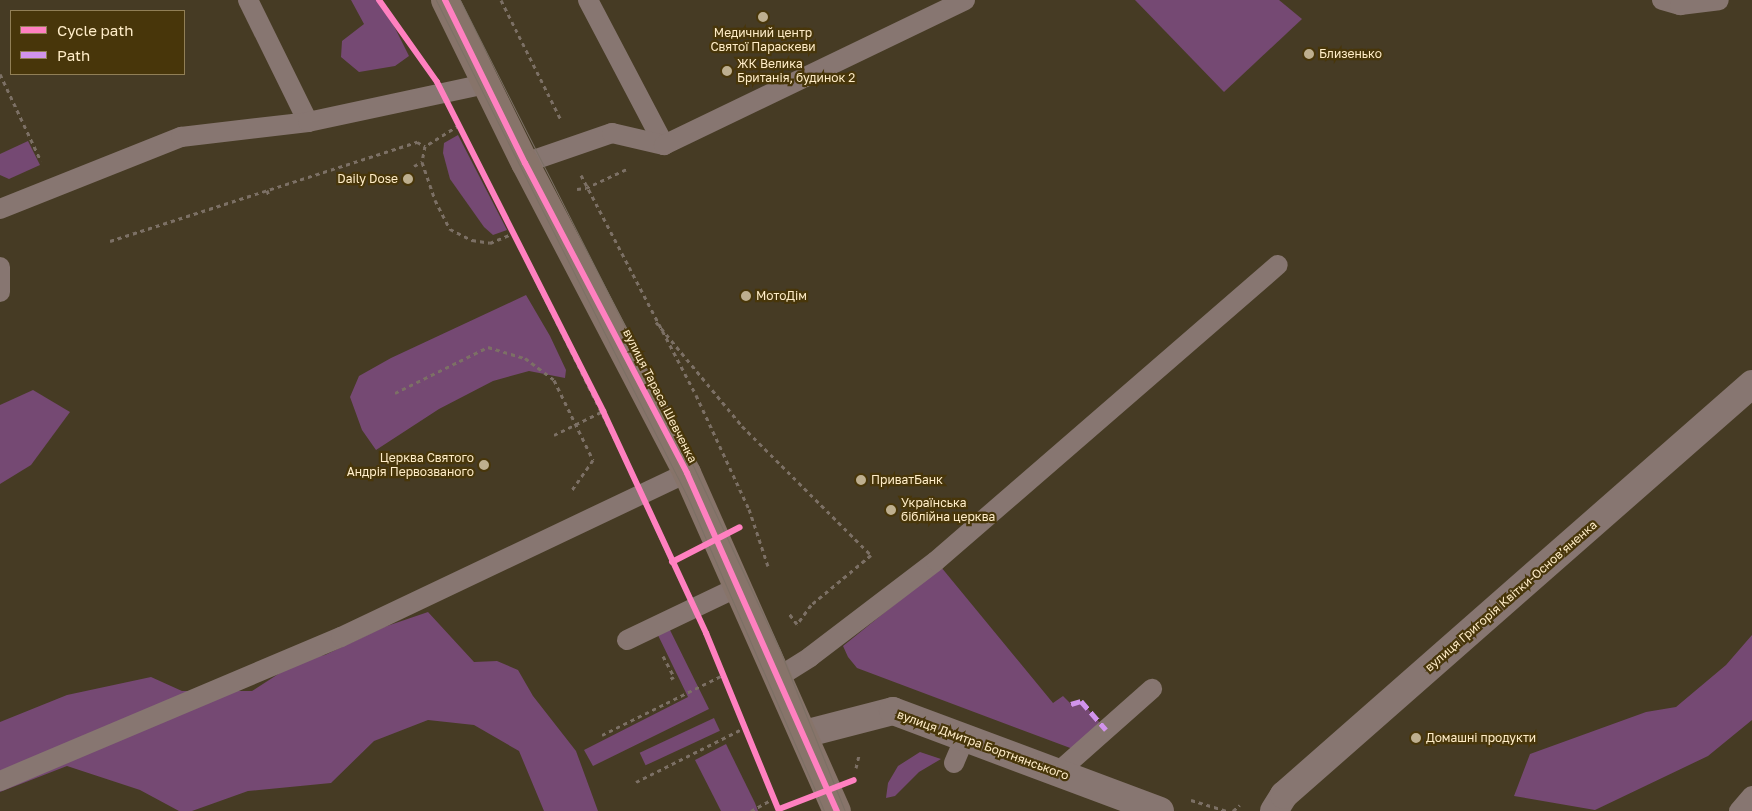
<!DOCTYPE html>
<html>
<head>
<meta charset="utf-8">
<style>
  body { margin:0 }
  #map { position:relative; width:1752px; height:811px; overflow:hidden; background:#463b24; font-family:"Golos Text",sans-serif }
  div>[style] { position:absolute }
  .green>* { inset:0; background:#754973; transform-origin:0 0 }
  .path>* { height:3px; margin-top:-1.5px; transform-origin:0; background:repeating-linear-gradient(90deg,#7c7065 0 4px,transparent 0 8px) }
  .service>* { height:20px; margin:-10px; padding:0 10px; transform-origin:10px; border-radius:10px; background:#877671 }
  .tertiary>* { height:28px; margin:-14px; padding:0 14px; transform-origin:14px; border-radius:14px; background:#877671 }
  .primary>* { height:28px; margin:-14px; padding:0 14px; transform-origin:14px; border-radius:14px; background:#87746a }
  .tram>* { height:1px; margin:-0.5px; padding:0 0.5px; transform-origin:0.5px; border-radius:0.5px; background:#7c7065 }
  .quiet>* { height:5px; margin-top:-2.5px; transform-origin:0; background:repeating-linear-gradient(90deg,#d193ec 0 10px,transparent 0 15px) }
  .cycleway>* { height:6px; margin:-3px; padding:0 3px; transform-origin:3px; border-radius:3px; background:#ff80c0 }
  .dots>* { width:14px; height:14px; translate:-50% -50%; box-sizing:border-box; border:2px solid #48360a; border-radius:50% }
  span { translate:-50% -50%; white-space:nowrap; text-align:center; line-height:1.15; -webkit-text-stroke:4.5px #48360a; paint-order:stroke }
  .poi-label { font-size:12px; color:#ffedc8 }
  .left { translate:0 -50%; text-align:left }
  .right { translate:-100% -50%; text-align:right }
  .street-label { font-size:12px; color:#ffedc8 }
  .legend { position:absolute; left:10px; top:10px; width:175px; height:65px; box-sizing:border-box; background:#48360a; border:1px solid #917f56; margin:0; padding:6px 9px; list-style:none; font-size:15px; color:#ffedc8 }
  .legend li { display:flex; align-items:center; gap:10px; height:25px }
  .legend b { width:25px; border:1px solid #917f56 }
</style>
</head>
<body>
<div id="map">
  <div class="green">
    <i style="clip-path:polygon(351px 0,381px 0,409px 56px,395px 66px,359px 72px,341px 57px,342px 41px,364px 24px)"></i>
    <i style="clip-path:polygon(1135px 0,1279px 0,1302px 19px,1224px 92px)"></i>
    <i style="clip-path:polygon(458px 135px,507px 230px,493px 235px,484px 227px,450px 179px,443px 153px,444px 143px)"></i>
    <i style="clip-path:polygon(28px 141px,40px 165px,9px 179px,0 175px,0 154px)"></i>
    <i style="clip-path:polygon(526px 295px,550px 336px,566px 370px,565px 378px,529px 371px,493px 381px,439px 409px,376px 450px,362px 430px,350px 397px,359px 376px,391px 358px)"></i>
    <i style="clip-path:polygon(33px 390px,70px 412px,31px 465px,0 484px,0 405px)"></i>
    <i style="clip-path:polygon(941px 567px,1053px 703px,1063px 696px,1071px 704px,1081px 701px,1106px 730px,1081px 752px,857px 668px,848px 657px,843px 646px)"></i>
    <i style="clip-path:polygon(428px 612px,474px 662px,497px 661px,518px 670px,533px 696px,576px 751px,598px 811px,544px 811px,519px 751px,474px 725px,428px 720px,374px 741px,331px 783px,248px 791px,192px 811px,179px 811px,140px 790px,67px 766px,0 792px,0 722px,67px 695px,151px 677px,182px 691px,252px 691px,300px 660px,325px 655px,384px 627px)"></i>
    <i style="clip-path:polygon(667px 624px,709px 709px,593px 766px,584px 750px,688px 697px,655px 629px)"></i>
    <i style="clip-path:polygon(1752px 635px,1752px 720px,1708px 756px,1595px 810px,1514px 796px,1530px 754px,1646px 712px,1676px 707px,1726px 665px)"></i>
    <i style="left:714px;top:718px;width:14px;height:82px;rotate:65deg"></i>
    <i style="clip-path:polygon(726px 744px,755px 803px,758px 811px,721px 811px,695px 760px)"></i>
    <i style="clip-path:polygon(920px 752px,941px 759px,919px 772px,895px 796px,886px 798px,888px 783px,898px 766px)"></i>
  </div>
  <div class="path">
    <i style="left:379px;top:0;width:81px;rotate:54.5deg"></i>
    <i style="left:501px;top:0;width:134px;rotate:63.4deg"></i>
    <i style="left:0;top:74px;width:96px;rotate:64.8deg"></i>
    <i style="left:457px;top:121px;width:386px;rotate:63.6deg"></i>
    <i style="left:459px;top:125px;width:40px;rotate:148deg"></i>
    <i style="left:425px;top:146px;width:16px;rotate:101deg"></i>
    <i style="left:422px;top:162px;width:40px;rotate:71.1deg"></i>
    <i style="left:435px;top:200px;width:33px;rotate:63deg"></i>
    <i style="left:450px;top:229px;width:25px;rotate:27deg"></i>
    <i style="left:472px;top:240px;width:18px;rotate:9deg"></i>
    <i style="left:490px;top:243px;width:26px;rotate:-23deg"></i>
    <i style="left:414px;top:166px;width:9px;rotate:-27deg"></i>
    <i style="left:581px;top:175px;width:248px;rotate:62.4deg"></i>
    <i style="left:696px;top:395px;width:126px;rotate:65.1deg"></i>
    <i style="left:749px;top:509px;width:60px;rotate:71.6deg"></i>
    <i style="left:577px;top:189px;width:9px;rotate:-6deg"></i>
    <i style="left:586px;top:188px;width:47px;rotate:-24.9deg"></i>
    <i style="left:267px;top:190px;width:6px;rotate:72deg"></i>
    <i style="left:110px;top:241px;width:323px;rotate:-17.9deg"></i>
    <i style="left:417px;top:142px;width:9px;rotate:27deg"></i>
    <i style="left:656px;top:322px;width:135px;rotate:50.4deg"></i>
    <i style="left:742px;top:426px;width:182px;rotate:45deg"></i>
    <i style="left:871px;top:555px;width:78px;rotate:140.2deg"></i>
    <i style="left:811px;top:605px;width:24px;rotate:126deg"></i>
    <i style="left:797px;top:624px;width:15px;rotate:-127deg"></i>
    <i style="left:395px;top:393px;width:104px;rotate:-26.3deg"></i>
    <i style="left:488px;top:347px;width:39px;rotate:17deg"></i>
    <i style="left:525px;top:358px;width:36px;rotate:37deg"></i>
    <i style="left:554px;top:380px;width:89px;rotate:64deg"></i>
    <i style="left:593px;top:460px;width:39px;rotate:125deg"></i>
    <i style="left:554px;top:435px;width:55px;rotate:-26.1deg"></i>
    <i style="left:653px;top:521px;width:66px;rotate:65deg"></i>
    <i style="left:706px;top:634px;width:191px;rotate:67.6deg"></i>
    <i style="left:663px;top:656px;width:24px;rotate:62deg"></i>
    <i style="left:674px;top:677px;width:7px;rotate:153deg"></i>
    <i style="left:602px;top:735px;width:135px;rotate:-26.4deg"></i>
    <i style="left:856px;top:768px;width:13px;rotate:-77deg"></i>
    <i style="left:636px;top:782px;width:121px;rotate:-26.6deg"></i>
    <i style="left:1191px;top:800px;width:39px;rotate:17deg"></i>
    <i style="left:751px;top:811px;width:25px;rotate:-29deg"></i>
    <i style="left:1233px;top:811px;width:9px;rotate:-41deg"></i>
  </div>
  <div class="service">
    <i style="left:248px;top:0;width:136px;rotate:63.8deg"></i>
    <i style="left:588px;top:0;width:164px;rotate:62.3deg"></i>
    <i style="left:1662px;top:0;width:19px;rotate:16deg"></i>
    <i style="left:1680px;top:5px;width:39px;rotate:-7deg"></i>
    <i style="left:525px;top:163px;width:92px;rotate:-19deg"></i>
    <i style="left:612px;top:133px;width:53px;rotate:13deg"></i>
    <i style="left:664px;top:145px;width:334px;rotate:-25.7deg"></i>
    <i style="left:0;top:209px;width:195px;rotate:-21.7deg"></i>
    <i style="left:181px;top:137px;width:128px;rotate:-6.7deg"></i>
    <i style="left:308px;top:122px;width:182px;rotate:-12.1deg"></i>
    <i style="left:0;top:267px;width:25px;rotate:90deg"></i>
    <i style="left:627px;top:640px;width:123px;rotate:-25.5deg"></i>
    <i style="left:777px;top:678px;width:39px;rotate:-32deg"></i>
    <i style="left:810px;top:657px;width:158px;rotate:-37.3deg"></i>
    <i style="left:936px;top:561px;width:452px;rotate:-40.9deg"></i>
    <i style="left:954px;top:763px;width:26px;rotate:-67deg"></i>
    <i style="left:1057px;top:773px;width:127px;rotate:-41.5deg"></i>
    <i style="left:0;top:781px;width:370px;rotate:-22.9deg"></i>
    <i style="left:341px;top:637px;width:383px;rotate:-25.4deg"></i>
    <i style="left:1739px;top:811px;width:20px;rotate:-49deg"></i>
  </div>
  <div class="tertiary">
    <i style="left:804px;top:734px;width:92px;rotate:-14.5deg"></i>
    <i style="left:893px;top:711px;width:285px;rotate:20.5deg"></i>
    <i style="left:1274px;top:811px;width:19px;rotate:-58deg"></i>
    <i style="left:1284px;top:795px;width:623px;rotate:-41.29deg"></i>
  </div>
  <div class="primary">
    <i style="left:445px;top:0;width:182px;rotate:63.9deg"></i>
    <i style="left:525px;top:163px;width:350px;rotate:62.4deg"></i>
    <i style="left:687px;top:473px;width:370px;rotate:66.1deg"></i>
  </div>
  <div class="tram">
    <i style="left:436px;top:0;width:558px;rotate:63.16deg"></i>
    <i style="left:688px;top:498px;width:341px;rotate:66.5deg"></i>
    <i style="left:460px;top:0;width:455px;rotate:63.2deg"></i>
    <i style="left:665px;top:406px;width:268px;rotate:64.8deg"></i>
    <i style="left:779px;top:648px;width:176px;rotate:68deg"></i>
  </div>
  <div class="quiet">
    <i style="left:1071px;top:704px;width:10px;rotate:-17deg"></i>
    <i style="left:1081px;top:701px;width:38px;rotate:49deg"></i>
  </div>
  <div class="cycleway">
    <i style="left:379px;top:0;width:100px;rotate:54.7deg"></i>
    <i style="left:437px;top:82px;width:369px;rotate:63.2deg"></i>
    <i style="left:603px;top:411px;width:245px;rotate:65.1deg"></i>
    <i style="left:706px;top:633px;width:192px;rotate:67.7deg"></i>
    <i style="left:445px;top:0;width:182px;rotate:63.9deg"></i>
    <i style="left:525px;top:163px;width:350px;rotate:62.4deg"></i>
    <i style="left:687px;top:473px;width:370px;rotate:66.1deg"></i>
    <i style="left:672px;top:562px;width:76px;rotate:-27.2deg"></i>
    <i style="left:779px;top:809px;width:80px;rotate:-21.1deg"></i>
  </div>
  <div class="dots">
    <i style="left:763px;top:17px;background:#beaf8f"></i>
    <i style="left:1309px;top:54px;background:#beaf8f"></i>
    <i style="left:727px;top:71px;background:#beaf8f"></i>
    <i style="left:408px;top:179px;background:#beaf8f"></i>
    <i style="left:746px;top:296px;background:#beaf8f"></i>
    <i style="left:484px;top:465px;background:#beaf8f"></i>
    <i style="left:861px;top:480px;background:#beaf8f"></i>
    <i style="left:891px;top:510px;background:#beaf8f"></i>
    <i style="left:1416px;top:738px;background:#beaf8f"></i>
  </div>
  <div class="poi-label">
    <span style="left:763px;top:40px">Медичний центр<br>Святої Параскеви</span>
    <span class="left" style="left:1319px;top:54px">Близенько</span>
    <span class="left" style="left:737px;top:71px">ЖК Велика<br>Британія, будинок 2</span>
    <span class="right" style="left:398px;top:179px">Daily Dose</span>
    <span class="left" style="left:756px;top:296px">МотоДім</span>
    <span class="right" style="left:474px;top:465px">Церква Святого<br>Андрія Первозваного</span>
    <span class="left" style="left:871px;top:480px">ПриватБанк</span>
    <span class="left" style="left:901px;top:510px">Українська<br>біблійна церква</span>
    <span class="left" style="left:1426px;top:738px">Домашні продукти</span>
  </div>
  <div class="street-label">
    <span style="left:660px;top:396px;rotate:63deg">вулиця Тараса Шевченка</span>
    <span style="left:1511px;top:596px;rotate:-41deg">вулиця Григорія Квітки-Основʼяненка</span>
    <span style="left:983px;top:745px;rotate:20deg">вулиця Дмитра Бортнянського</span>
  </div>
  <ul class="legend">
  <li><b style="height:6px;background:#ff80c0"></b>Cycle path</li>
  <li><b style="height:6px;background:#d193ec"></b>Path</li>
  </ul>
</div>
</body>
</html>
